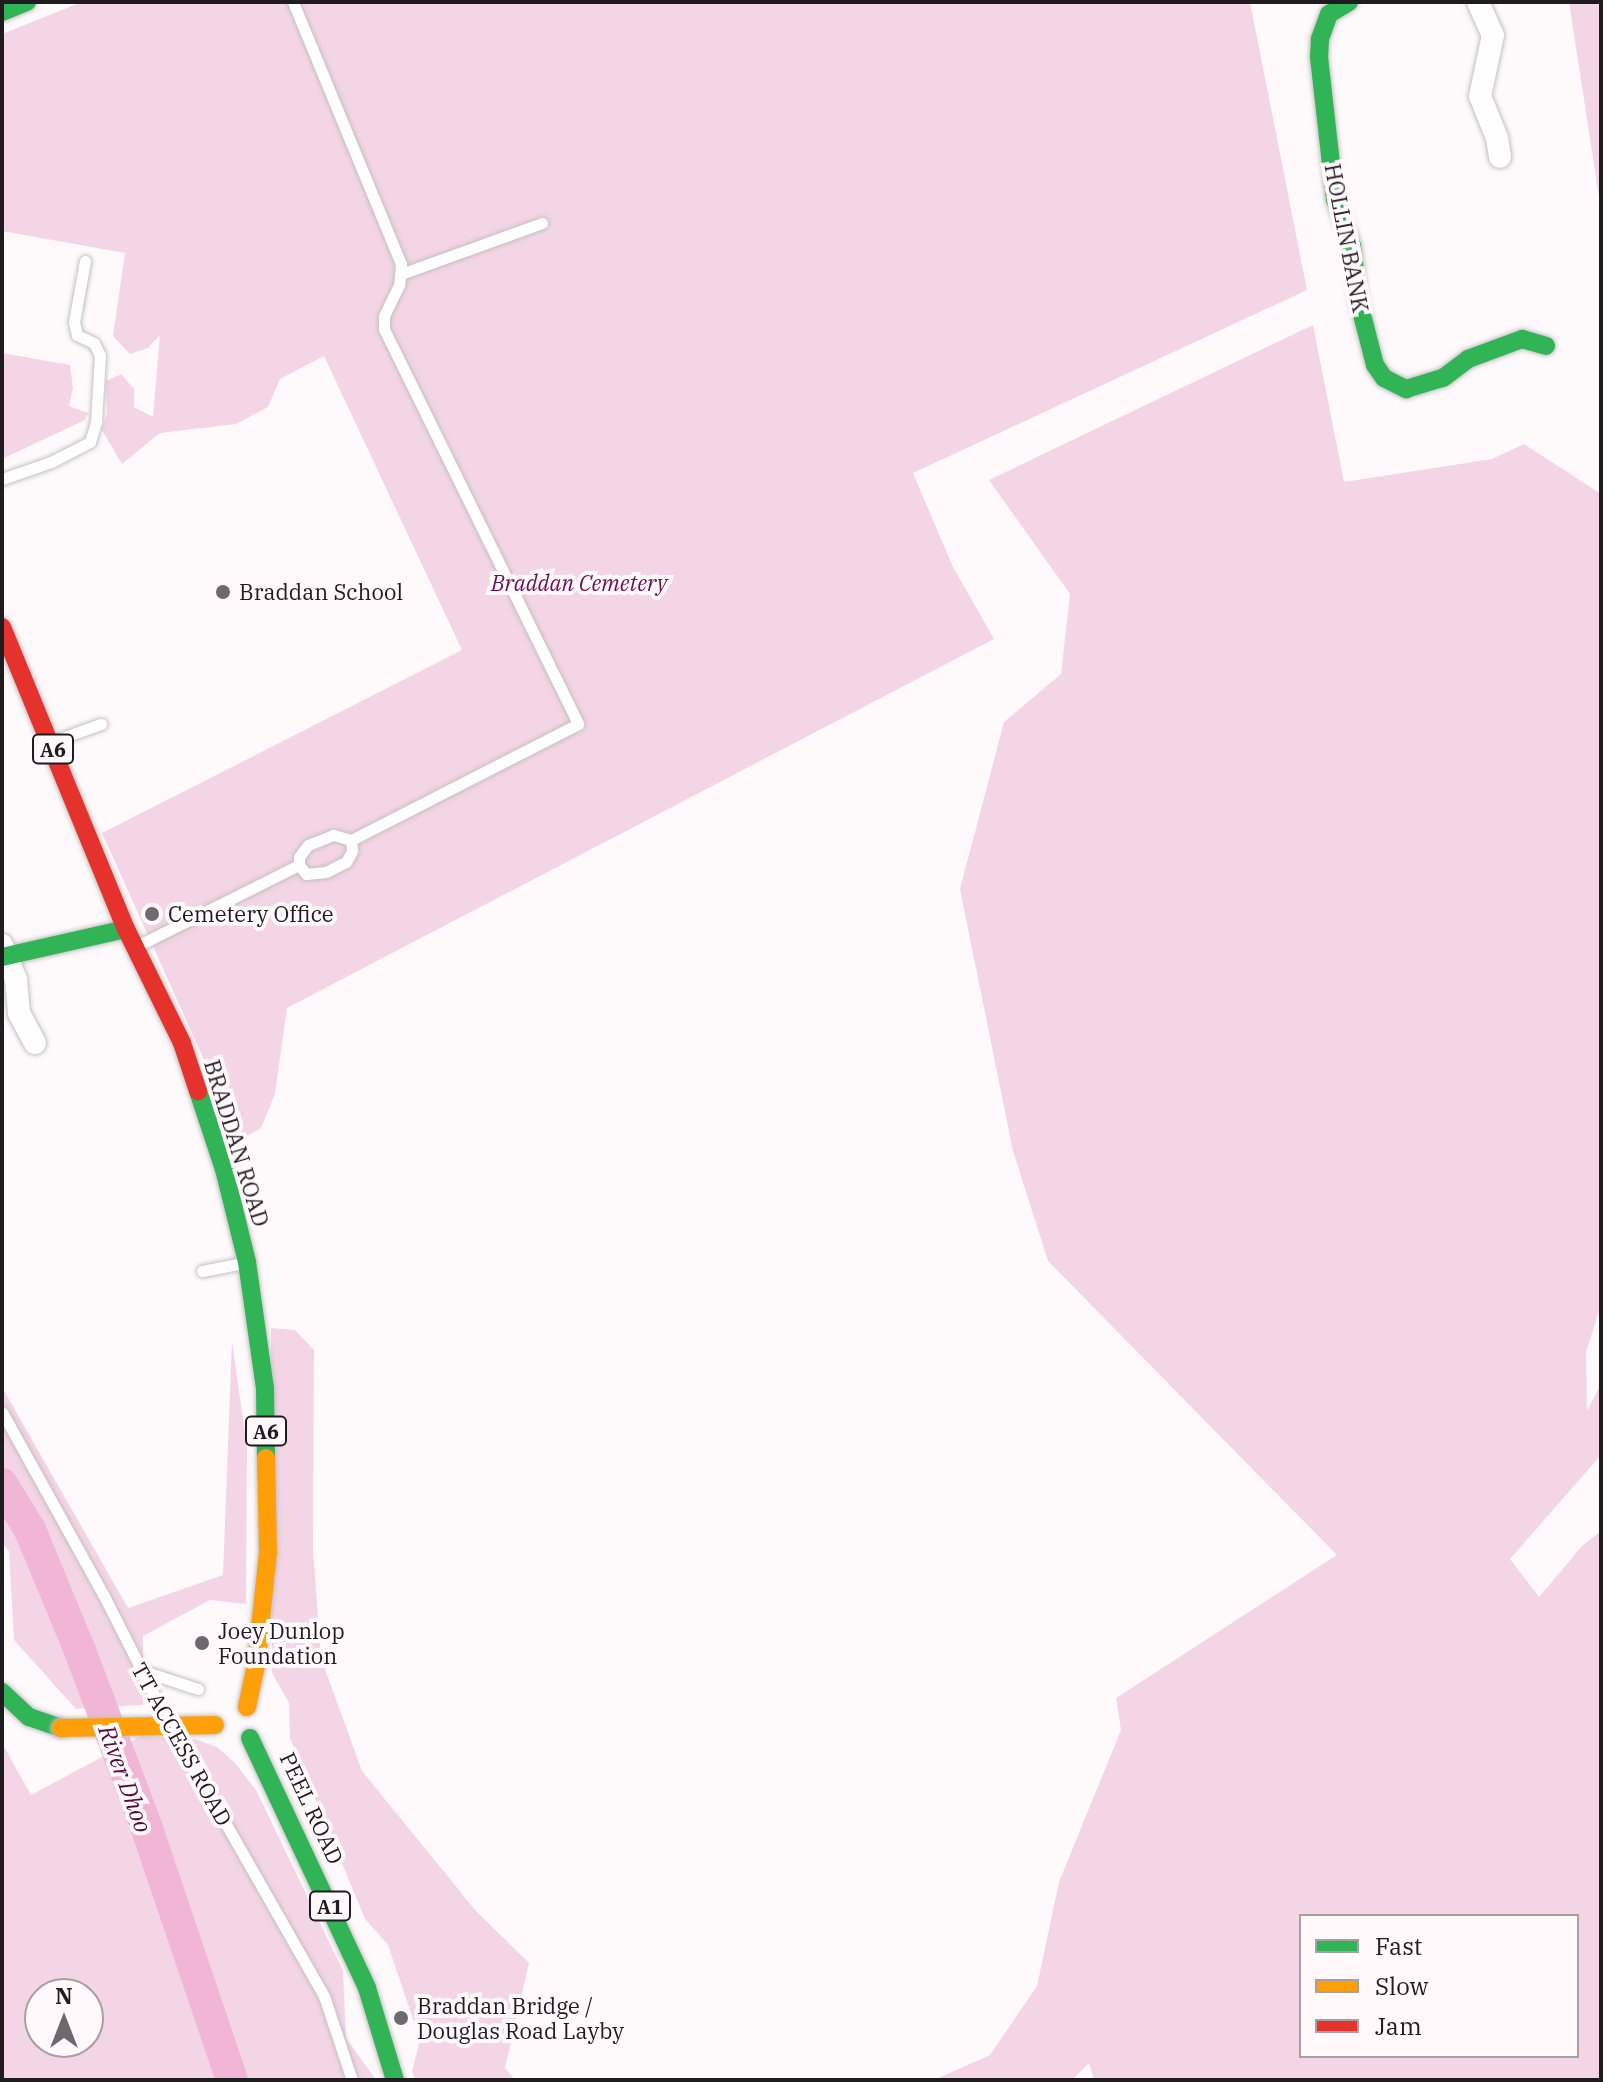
<!DOCTYPE html>
<html>
<head>
<meta charset="utf-8">
<style>
  body { margin:0 }
  #map { position:relative; width:1603px; height:2082px; overflow:hidden; background:#fefafc; font-family:"IBM Plex Serif",serif }
  div>[style] { position:absolute }
  .green>* { inset:0; background:#f4d5e5 }
  .river>* { height:32px; margin:-16px; padding:0 16px; transform-origin:16px; border-radius:16px; background:#f1b6d6 }
  .roads { filter:drop-shadow(0 0 2px #c5c0c2) drop-shadow(0 0 2px #c5c0c2) }
  .lane>* { height:11px; margin:-5.5px; padding:0 5.5px; transform-origin:5.5px; border-radius:5.5px; background:#fffeff }
  .street>* { height:22px; margin:-11px; padding:0 11px; transform-origin:11px; border-radius:11px; background:#fffeff }
  .fast>* { height:18px; margin:-9px; padding:0 9px; transform-origin:9px; border-radius:9px; background:#30b455 }
  .slow>* { height:18px; margin:-9px; padding:0 9px; transform-origin:9px; border-radius:9px; background:#ff9f0a }
  .jam>* { height:18px; margin:-9px; padding:0 9px; transform-origin:9px; border-radius:9px; background:#e5322d }
  .bridges { filter:drop-shadow(0 0 2px #c5c0c2) drop-shadow(0 0 2px #c5c0c2) }
  .slow-bridge>* { height:18px; margin:-9px; padding:0 9px; transform-origin:9px; border-radius:9px; background:#ff9f0a }
  .dots>* { width:22px; height:22px; translate:-50% -50%; box-sizing:border-box; border:4px solid #fff9fc; border-radius:50% }
  span { translate:-50% -50%; white-space:nowrap; text-align:center; line-height:1.15; -webkit-text-stroke:8px #fff9fc; paint-order:stroke }
  .shield-label span { padding:2px 6px; background:#fff9fc; border:2px solid; border-radius:6px; -webkit-text-stroke-width:0 }
  .shield-label { font-size:20px; color:#201b1e; font-weight:700 }
  .street-label { font-size:22px; color:#201b1e }
  .park-label { font-size:22px; color:#6e0e4e; font-style:italic }
  .poi-label { font-size:22px; color:#201b1e }
  .left { translate:0 -50%; text-align:left }
  .water-label { font-size:24px; color:#530b3a; font-style:italic }
  .frame { position:absolute; inset:0; border:4px solid #201b1e; pointer-events:none }
  .legend { position:absolute; left:1299px; top:1914px; width:280px; height:144px; box-sizing:border-box; background:#fff9fc; border:2px solid #a6a0a3; margin:0; padding:10px 14px; list-style:none; font-size:24px; color:#201b1e }
  .legend li { display:flex; align-items:center; gap:16px; height:40px }
  .legend b { width:40px; border:2px solid #a6a0a3 }
  .north { position:absolute; left:24px; top:1978px; width:80px; height:80px; box-sizing:border-box; background:#fff9fc; border:2px solid #a6a0a3; border-radius:50%; rotate:0deg; font-size:22px; font-weight:700; line-height:32px; text-align:center; color:#201b1e }
  .north::after { content:''; display:block; margin:auto; width:28px; height:36px; background:#6e696c; clip-path:polygon(50% 0,100% 100%,50% 72%,0 100%) }
</style>
</head>
<body>
<div id="map">
  <div class="green">
    <i style="clip-path:polygon(82px 2px,1250px 2px,1307px 290px,913px 473px,953px 567px,994px 639px,287px 1008px,275px 1094px,261px 1128px,236px 1142px,201px 1053px,102px 833px,462px 650px,324px 356px,280px 379px,268px 407px,236px 424px,160px 433px,122px 464px,102px 430px,107px 413px,106px 381px,121px 374px,134px 389px,134px 407px,153px 417px,160px 335px,148px 348px,130px 354px,113px 336px,125px 253px,2px 231px,2px 34px)"></i>
    <i style="clip-path:polygon(1569px 2px,1601px 2px,1601px 210px)"></i>
    <i style="clip-path:polygon(evenodd,1313px 325px,1344px 482px,1492px 459px,1524px 444px,1601px 494px,1601px 1305px,1586px 1352px,1587px 1411px,1601px 1384px,1601px 1455px,1510px 1559px,1539px 1597px,1583px 1545px,1601px 1531px,1601px 2080px,1094px 2080px,1089px 2063px,1072px 2080px,934px 2080px,990px 2055px,1037px 1986px,1059px 1882px,1121px 1730px,1116px 1698px,1337px 1555px,1048px 1261px,1013px 1151px,960px 889px,1004px 722px,1061px 674px,1070px 594px,989px 480px,1313px 325px,1301px 1916px,1577px 1916px,1577px 2056px,1301px 2056px,1301px 1916px)"></i>
    <i style="clip-path:polygon(2px 353px,70px 365px,73px 388px,69px 406px,88px 413px,85px 420px,2px 459px)"></i>
    <i style="clip-path:polygon(271px 1328px,295px 1330px,314px 1350px,313px 1549px,321px 1658px,362px 1771px,476px 1911px,529px 1963px,505px 2068px,515px 2080px,415px 2080px,412px 2071px,420px 2040px,388px 1945px,365px 1919px,290px 1738px,289px 1703px,272px 1673px)"></i>
    <i style="clip-path:polygon(232px 1341px,247px 1448px,246px 1604px,210px 1600px,143px 1636px,143px 1705px,76px 1709px,14px 1640px,9px 1551px,2px 1543px,2px 1387px,128px 1608px,223px 1575px)"></i>
    <i style="clip-path:polygon(evenodd,141px 1736px,195px 1739px,217px 1747px,235px 1763px,256px 1790px,343px 1971px,346px 2038px,376px 2080px,2px 2080px,2px 1743px,31px 1795px,141px 1736px,40px 1994px,88px 1994px,88px 2042px,40px 2042px,40px 1994px)"></i>
  </div>
  <div class="river">
    <i style="left:2px;top:1484px;width:54px;rotate:58.7deg"></i>
    <i style="left:30px;top:1530px;width:131px;rotate:67.5deg"></i>
    <i style="left:80px;top:1651px;width:187px;rotate:69.3deg"></i>
    <i style="left:146px;top:1826px;width:268px;rotate:71.3deg"></i>
  </div>
  <div class="roads">
    <div class="lane">
      <i style="left:293px;top:2px;width:283px;rotate:67.6deg"></i>
      <i style="left:401px;top:264px;width:21px;rotate:95deg"></i>
      <i style="left:399px;top:285px;width:34px;rotate:116deg"></i>
      <i style="left:384px;top:316px;width:13px;rotate:90deg"></i>
      <i style="left:384px;top:329px;width:440px;rotate:63.8deg"></i>
      <i style="left:578px;top:724px;width:255px;rotate:152.9deg"></i>
      <i style="left:351px;top:840px;width:19px;rotate:-164deg"></i>
      <i style="left:333px;top:835px;width:27px;rotate:158deg"></i>
      <i style="left:308px;top:845px;width:15px;rotate:127deg"></i>
      <i style="left:299px;top:857px;width:8px;rotate:90deg"></i>
      <i style="left:299px;top:865px;width:11px;rotate:52deg"></i>
      <i style="left:306px;top:874px;width:20px;rotate:-6deg"></i>
      <i style="left:326px;top:872px;width:22px;rotate:-27deg"></i>
      <i style="left:346px;top:862px;width:13px;rotate:-61deg"></i>
      <i style="left:352px;top:851px;width:11px;rotate:-95deg"></i>
      <i style="left:401px;top:274px;width:150px;rotate:-19.9deg"></i>
      <i style="left:2px;top:479px;width:52px;rotate:-19.1deg"></i>
      <i style="left:51px;top:462px;width:44px;rotate:-27.1deg"></i>
      <i style="left:90px;top:442px;width:21px;rotate:-73deg"></i>
      <i style="left:96px;top:422px;width:67px;rotate:-86.6deg"></i>
      <i style="left:100px;top:355px;width:13px;rotate:-117deg"></i>
      <i style="left:94px;top:343px;width:19px;rotate:-155deg"></i>
      <i style="left:77px;top:335px;width:13px;rotate:-103deg"></i>
      <i style="left:74px;top:322px;width:62px;rotate:-79.8deg"></i>
      <i style="left:56px;top:740px;width:48px;rotate:-19.6deg"></i>
      <i style="left:139px;top:945px;width:179px;rotate:-26.6deg"></i>
      <i style="left:202px;top:1271px;width:42px;rotate:-11deg"></i>
      <i style="left:2px;top:1412px;width:208px;rotate:61deg"></i>
      <i style="left:103px;top:1594px;width:139px;rotate:63.1deg"></i>
      <i style="left:140px;top:1670px;width:61px;rotate:18.1deg"></i>
      <i style="left:174px;top:1733px;width:303px;rotate:60.3deg"></i>
      <i style="left:324px;top:1996px;width:89px;rotate:71.6deg"></i>
    </div>
    <div class="street">
      <i style="left:1478px;top:2px;width:36px;rotate:66deg"></i>
      <i style="left:1493px;top:35px;width:62px;rotate:102deg"></i>
      <i style="left:1480px;top:96px;width:45px;rotate:68deg"></i>
      <i style="left:1497px;top:138px;width:19px;rotate:81deg"></i>
      <i style="left:2px;top:945px;width:37px;rotate:68deg"></i>
      <i style="left:16px;top:979px;width:34px;rotate:85deg"></i>
      <i style="left:19px;top:1013px;width:34px;rotate:62deg"></i>
    </div>
    <div class="fast">
      <i style="left:1349px;top:2px;width:23px;rotate:149deg"></i>
      <i style="left:1329px;top:14px;width:27px;rotate:110deg"></i>
      <i style="left:1320px;top:39px;width:18px;rotate:93deg"></i>
      <i style="left:1319px;top:57px;width:143px;rotate:83.6deg"></i>
      <i style="left:1335px;top:199px;width:50px;rotate:70.1deg"></i>
      <i style="left:1352px;top:246px;width:57px;rotate:83deg"></i>
      <i style="left:1359px;top:303px;width:64px;rotate:75.5deg"></i>
      <i style="left:1375px;top:365px;width:16px;rotate:55deg"></i>
      <i style="left:1384px;top:378px;width:25px;rotate:27deg"></i>
      <i style="left:1406px;top:389px;width:39px;rotate:-17deg"></i>
      <i style="left:1443px;top:378px;width:31px;rotate:-37deg"></i>
      <i style="left:1468px;top:359px;width:58px;rotate:-20.3deg"></i>
      <i style="left:1522px;top:339px;width:25px;rotate:16deg"></i>
      <i style="left:2px;top:12px;width:27px;rotate:-22deg"></i>
      <i style="left:2px;top:957px;width:127px;rotate:-12.7deg"></i>
      <i style="left:198px;top:1091px;width:82px;rotate:71.6deg"></i>
      <i style="left:224px;top:1169px;width:96px;rotate:76.1deg"></i>
      <i style="left:247px;top:1262px;width:127px;rotate:81.9deg"></i>
      <i style="left:265px;top:1388px;width:70px;rotate:89.2deg"></i>
      <i style="left:2px;top:1692px;width:37px;rotate:43deg"></i>
      <i style="left:29px;top:1717px;width:34px;rotate:19deg"></i>
      <i style="left:250px;top:1738px;width:276px;rotate:64.9deg"></i>
      <i style="left:367px;top:1988px;width:96px;rotate:73.1deg"></i>
    </div>
    <div class="slow">
      <i style="left:247px;top:1707px;width:43px;rotate:-77.9deg"></i>
      <i style="left:256px;top:1665px;width:114px;rotate:-83.9deg"></i>
      <i style="left:268px;top:1552px;width:94px;rotate:-91.2deg"></i>
    </div>
    <div class="jam">
      <i style="left:2px;top:627px;width:326px;rotate:67.7deg"></i>
      <i style="left:126px;top:929px;width:127px;rotate:63.8deg"></i>
      <i style="left:182px;top:1043px;width:51px;rotate:71.6deg"></i>
    </div>
  </div>
  <div class="bridges">
    <div class="slow-bridge">
      <i style="left:61px;top:1728px;width:154px;rotate:-1.1deg"></i>
    </div>
  </div>
  <div class="dots">
    <i style="left:223px;top:592px;background:#6e696c"></i>
    <i style="left:152px;top:914px;background:#6e696c"></i>
    <i style="left:202px;top:1643px;background:#6e696c"></i>
    <i style="left:401px;top:2018px;background:#6e696c"></i>
  </div>
  <div class="shield-label">
    <span style="left:53px;top:749px">A6</span>
    <span style="left:266px;top:1431px">A6</span>
    <span style="left:330px;top:1906px">A1</span>
  </div>
  <div class="street-label">
    <span style="left:1347px;top:238px;rotate:79deg">HOLLIN BANK</span>
    <span style="left:237px;top:1143px;rotate:73deg">BRADDAN ROAD</span>
    <span style="left:182px;top:1744px;rotate:61deg">TT ACCESS ROAD</span>
    <span style="left:312px;top:1808px;rotate:65deg">PEEL ROAD</span>
  </div>
  <div class="park-label">
    <span style="left:579px;top:583px">Braddan Cemetery</span>
  </div>
  <div class="poi-label">
    <span class="left" style="left:239px;top:592px">Braddan School</span>
    <span class="left" style="left:168px;top:914px">Cemetery Office</span>
    <span class="left" style="left:218px;top:1643px">Joey Dunlop<br>Foundation</span>
    <span class="left" style="left:417px;top:2018px">Braddan Bridge /<br>Douglas Road Layby</span>
  </div>
  <div class="water-label">
    <span style="left:125px;top:1779px;rotate:70deg">River Dhoo</span>
  </div>
  <div class="frame"></div>
  <ul class="legend">
  <li><b style="height:10px;background:#30b455"></b>Fast</li>
  <li><b style="height:10px;background:#ff9f0a"></b>Slow</li>
  <li><b style="height:10px;background:#e5322d"></b>Jam</li>
  </ul>
  <div class="north">N</div>
</div>
</body>
</html>
